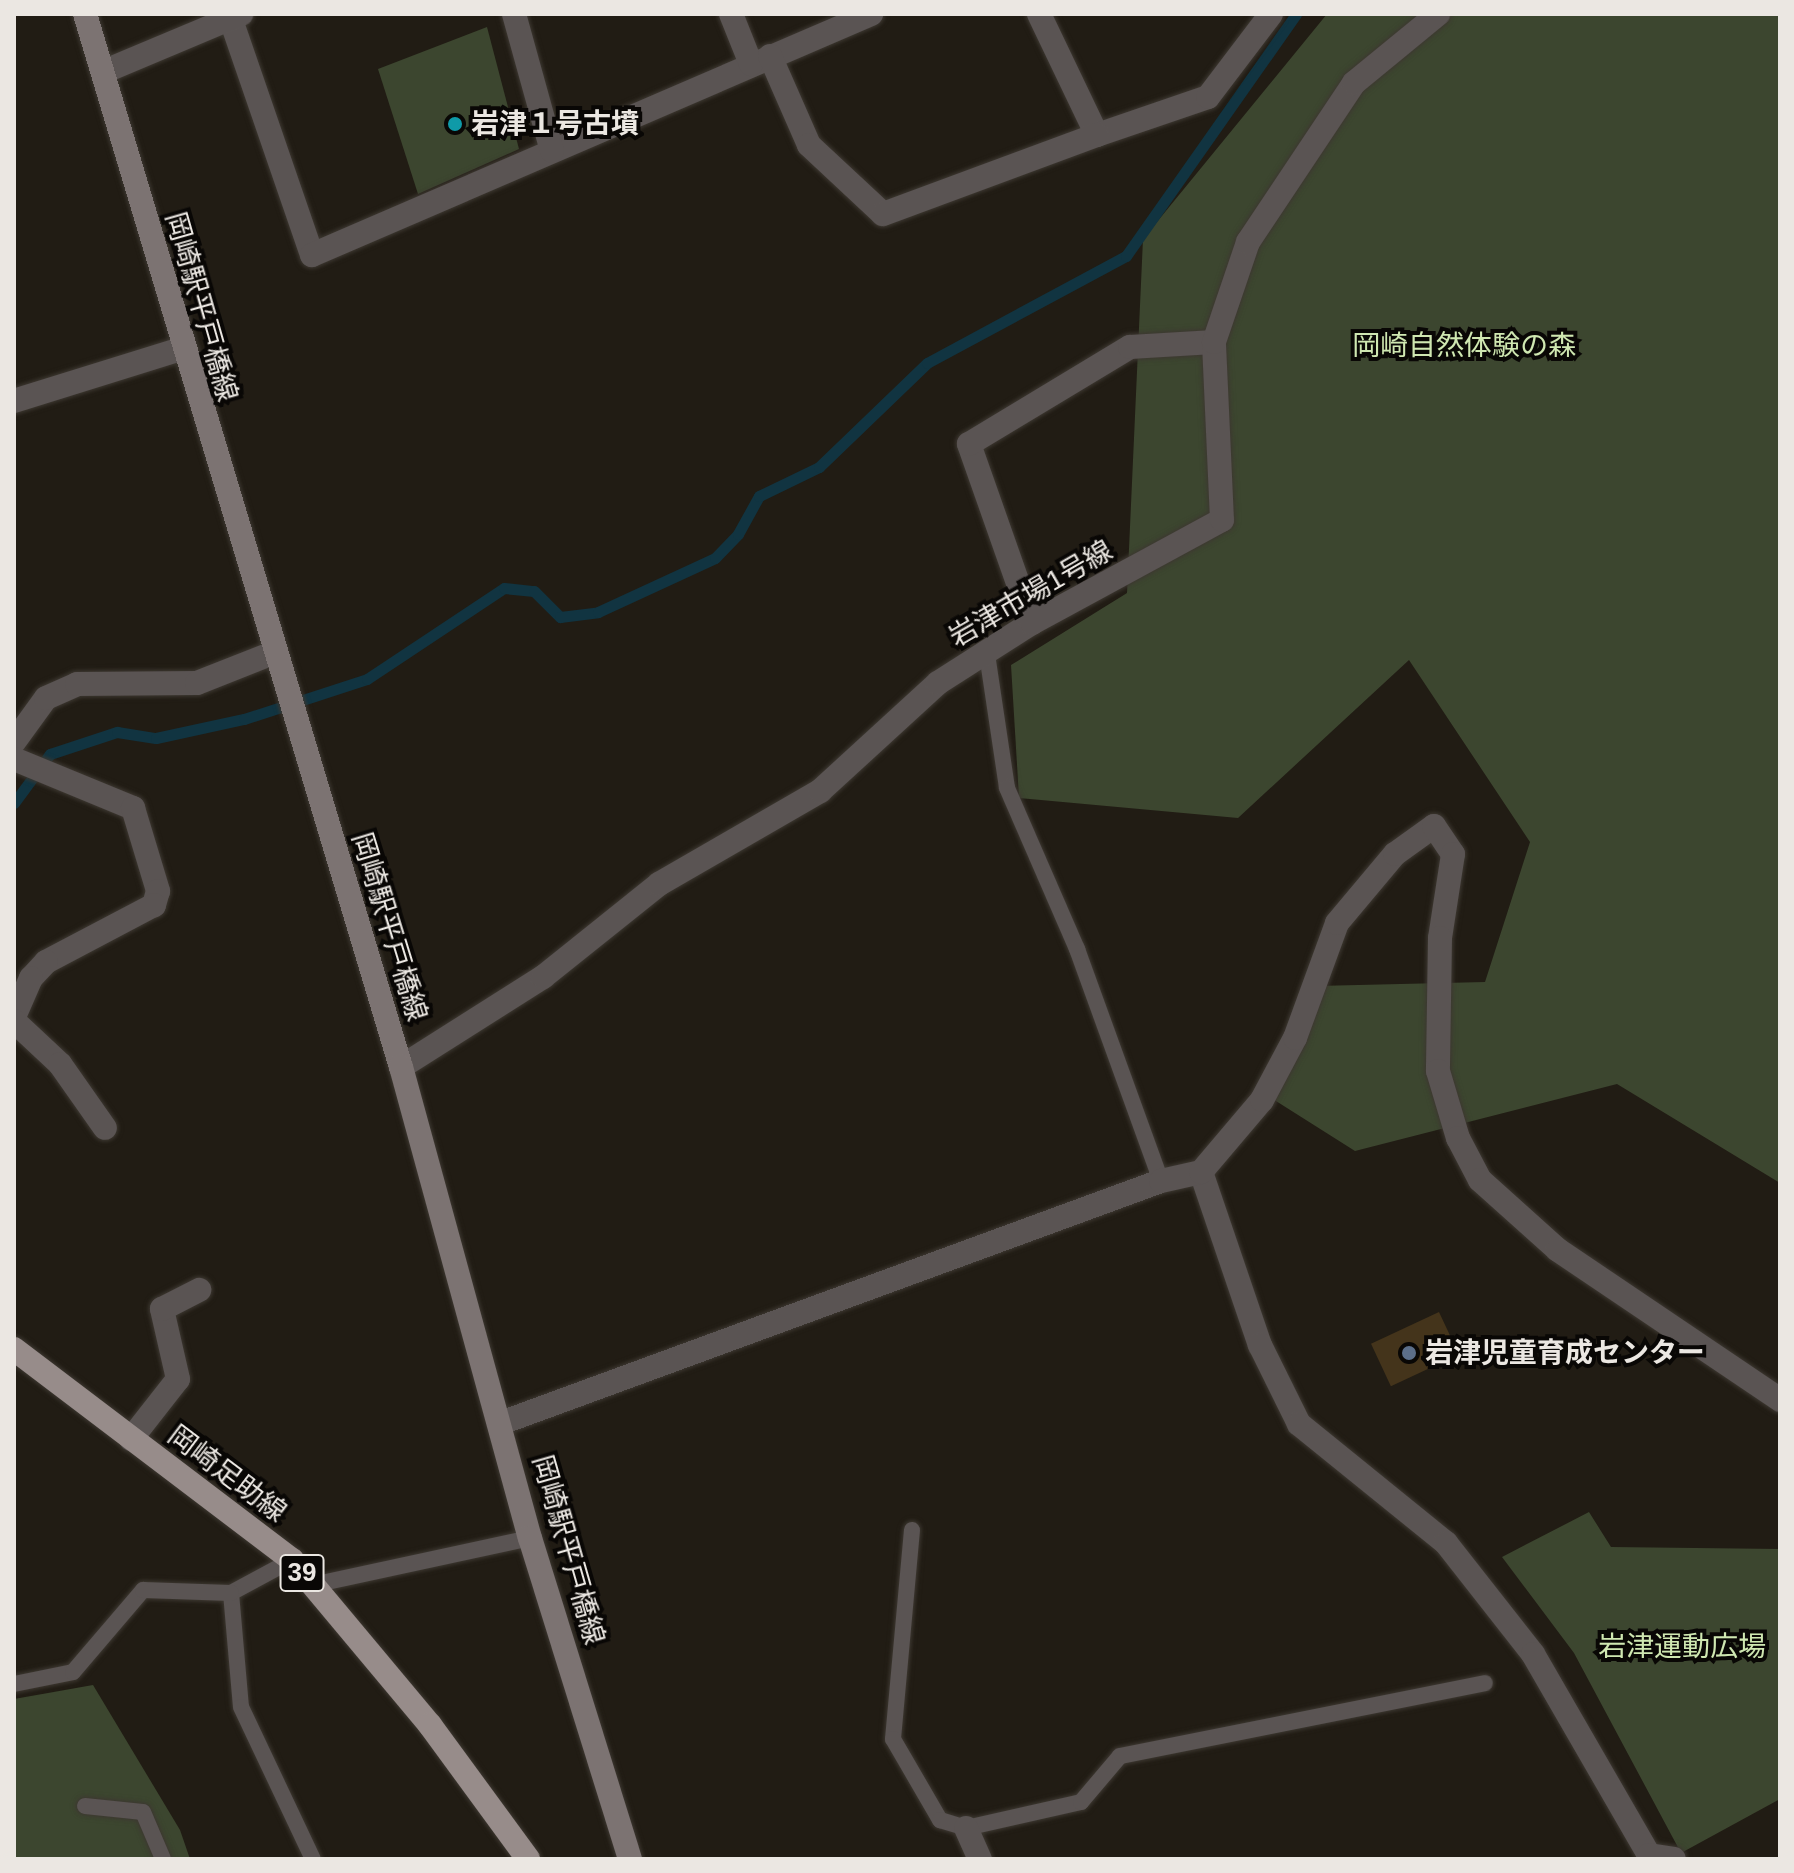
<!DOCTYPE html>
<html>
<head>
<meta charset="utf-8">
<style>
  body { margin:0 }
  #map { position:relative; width:1794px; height:1873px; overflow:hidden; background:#211c14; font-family:Arial,"Noto Sans JP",sans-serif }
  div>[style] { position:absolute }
  .green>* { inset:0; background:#3c462f }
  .stream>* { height:11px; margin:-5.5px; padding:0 5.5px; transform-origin:5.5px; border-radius:5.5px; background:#113441 }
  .building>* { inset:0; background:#44341b; transform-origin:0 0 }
  .roads { filter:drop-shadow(0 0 2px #3d3831) drop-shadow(0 0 2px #3d3831) }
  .lane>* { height:16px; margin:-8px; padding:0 8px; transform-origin:8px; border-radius:8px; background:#5a5453 }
  .street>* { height:24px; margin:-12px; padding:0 12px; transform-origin:12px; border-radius:12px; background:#5a5453 }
  .secondary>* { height:24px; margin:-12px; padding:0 12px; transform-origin:12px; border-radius:12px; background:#7c7372 }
  .primary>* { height:24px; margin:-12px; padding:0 12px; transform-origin:12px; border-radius:12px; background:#978c8a }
  .dots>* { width:22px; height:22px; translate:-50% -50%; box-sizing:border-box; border:4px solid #090705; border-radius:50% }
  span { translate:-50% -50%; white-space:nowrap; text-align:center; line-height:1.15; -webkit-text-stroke:8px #090705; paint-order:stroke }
  .shield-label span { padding:2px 6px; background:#090705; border:2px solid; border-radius:6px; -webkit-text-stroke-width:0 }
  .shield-label { font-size:26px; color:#ebe7e2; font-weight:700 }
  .poi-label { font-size:28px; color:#ebe7e2; font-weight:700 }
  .left { translate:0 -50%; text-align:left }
  .street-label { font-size:28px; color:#ebe7e2 }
  .park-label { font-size:28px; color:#cfe7b1 }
  .frame { position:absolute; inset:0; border:16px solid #ebe7e2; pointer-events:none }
</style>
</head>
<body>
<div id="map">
  <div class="green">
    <i style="clip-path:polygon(1327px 14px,1780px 14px,1780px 1183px,1617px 1084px,1355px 1151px,1265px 1094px,1316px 986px,1485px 982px,1530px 842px,1409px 660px,1238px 818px,1019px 798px,1011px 665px,1127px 593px,1143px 239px)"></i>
    <i style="clip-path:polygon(487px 27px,519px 149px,418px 194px,378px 69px)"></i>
    <i style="clip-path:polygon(1589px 1512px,1611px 1547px,1780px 1549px,1780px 1799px,1681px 1853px,1574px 1653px,1502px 1557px)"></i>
    <i style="clip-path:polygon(93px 1685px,180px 1830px,190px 1859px,14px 1859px,14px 1699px)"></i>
  </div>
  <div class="stream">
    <i style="left:14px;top:803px;width:61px;rotate:-53.7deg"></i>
    <i style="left:50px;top:754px;width:71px;rotate:-18.2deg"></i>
    <i style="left:117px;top:732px;width:39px;rotate:9deg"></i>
    <i style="left:156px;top:738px;width:90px;rotate:-12.2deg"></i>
    <i style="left:244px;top:719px;width:129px;rotate:-18deg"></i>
    <i style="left:367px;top:679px;width:164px;rotate:-33.6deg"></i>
    <i style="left:504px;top:588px;width:30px;rotate:6deg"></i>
    <i style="left:534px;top:591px;width:37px;rotate:45deg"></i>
    <i style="left:560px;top:617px;width:38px;rotate:-7deg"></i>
    <i style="left:598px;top:612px;width:129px;rotate:-24.8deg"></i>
    <i style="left:715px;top:558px;width:33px;rotate:-46deg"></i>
    <i style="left:738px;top:534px;width:43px;rotate:-61.1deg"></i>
    <i style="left:759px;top:496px;width:67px;rotate:-25.8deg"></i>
    <i style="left:819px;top:467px;width:150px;rotate:-43.9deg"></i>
    <i style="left:927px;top:363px;width:226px;rotate:-28.3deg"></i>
    <i style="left:1126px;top:256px;width:296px;rotate:-54.9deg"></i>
  </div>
  <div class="building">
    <i style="left:1439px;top:1312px;width:47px;height:75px;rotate:65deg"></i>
  </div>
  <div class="roads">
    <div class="lane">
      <i style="left:987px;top:654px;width:135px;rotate:81.5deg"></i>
      <i style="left:1007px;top:788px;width:176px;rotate:66.5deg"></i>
      <i style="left:1077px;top:949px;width:247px;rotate:70.1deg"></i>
      <i style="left:912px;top:1530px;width:210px;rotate:95.2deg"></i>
      <i style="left:893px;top:1739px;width:94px;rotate:59.9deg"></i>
      <i style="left:940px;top:1820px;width:27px;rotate:17deg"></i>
      <i style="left:966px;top:1828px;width:118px;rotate:-12.7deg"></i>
      <i style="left:1081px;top:1802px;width:60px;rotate:-49.7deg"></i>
      <i style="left:1120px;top:1756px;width:372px;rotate:-11.3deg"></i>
      <i style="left:292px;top:1560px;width:69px;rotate:151.6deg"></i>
      <i style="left:231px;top:1593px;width:114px;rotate:85deg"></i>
      <i style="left:241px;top:1707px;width:168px;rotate:64.7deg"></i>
      <i style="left:313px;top:1585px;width:222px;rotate:-12.2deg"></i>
      <i style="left:14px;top:1684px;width:60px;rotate:-11.5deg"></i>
      <i style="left:73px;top:1672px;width:108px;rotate:-49.5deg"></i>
      <i style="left:143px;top:1590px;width:88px;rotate:2deg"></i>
      <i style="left:85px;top:1806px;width:58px;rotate:5.9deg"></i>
      <i style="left:143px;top:1812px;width:51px;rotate:66.9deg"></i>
    </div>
    <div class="street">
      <i style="left:229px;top:14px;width:255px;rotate:71deg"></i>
      <i style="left:312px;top:255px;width:609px;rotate:-23.32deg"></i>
      <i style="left:514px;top:14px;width:142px;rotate:74.5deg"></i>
      <i style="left:731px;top:14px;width:54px;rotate:68.2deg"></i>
      <i style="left:1039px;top:14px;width:134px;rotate:64.4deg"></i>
      <i style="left:1097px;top:135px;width:117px;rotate:-18.9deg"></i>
      <i style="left:1208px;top:97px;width:104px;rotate:-52.8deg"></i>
      <i style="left:770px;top:56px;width:97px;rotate:66.3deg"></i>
      <i style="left:809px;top:145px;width:101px;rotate:43deg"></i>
      <i style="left:883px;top:214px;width:228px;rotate:-20.3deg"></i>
      <i style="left:103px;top:72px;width:150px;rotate:-22.8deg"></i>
      <i style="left:14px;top:401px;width:175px;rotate:-17.3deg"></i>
      <i style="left:1032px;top:623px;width:190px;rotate:-109.4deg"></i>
      <i style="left:969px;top:444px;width:188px;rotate:-31.1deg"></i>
      <i style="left:1130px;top:347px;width:84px;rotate:-3.4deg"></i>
      <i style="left:14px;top:742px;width:54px;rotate:-54deg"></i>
      <i style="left:46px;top:698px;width:34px;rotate:-24deg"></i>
      <i style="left:77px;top:684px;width:120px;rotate:-0.5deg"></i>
      <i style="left:197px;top:683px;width:82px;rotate:-21.5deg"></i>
      <i style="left:14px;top:759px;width:129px;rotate:22.4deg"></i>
      <i style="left:133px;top:808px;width:87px;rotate:73.2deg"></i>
      <i style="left:158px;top:891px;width:15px;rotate:106deg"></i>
      <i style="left:154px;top:905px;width:122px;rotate:152.2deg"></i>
      <i style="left:46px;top:962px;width:22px;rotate:133deg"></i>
      <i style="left:31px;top:978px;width:43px;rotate:113.6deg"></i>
      <i style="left:14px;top:1021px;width:63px;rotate:43.1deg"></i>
      <i style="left:60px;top:1064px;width:78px;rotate:54.9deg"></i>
      <i style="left:401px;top:1067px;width:168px;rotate:-32.4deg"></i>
      <i style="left:543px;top:977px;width:149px;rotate:-38.7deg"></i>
      <i style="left:659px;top:884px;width:186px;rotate:-30deg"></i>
      <i style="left:820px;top:791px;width:160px;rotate:-42.5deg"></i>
      <i style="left:938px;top:683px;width:112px;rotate:-32.6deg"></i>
      <i style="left:1032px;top:623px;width:216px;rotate:-28.5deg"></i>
      <i style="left:1222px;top:520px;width:178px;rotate:-92.6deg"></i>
      <i style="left:1214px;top:342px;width:106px;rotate:-71.2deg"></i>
      <i style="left:1248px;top:242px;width:191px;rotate:-56.3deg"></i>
      <i style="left:1354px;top:83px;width:109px;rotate:-39.4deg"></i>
      <i style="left:1201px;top:1172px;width:183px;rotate:71.2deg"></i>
      <i style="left:1260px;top:1345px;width:88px;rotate:63.7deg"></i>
      <i style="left:1299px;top:1424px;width:189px;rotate:39deg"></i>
      <i style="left:1446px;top:1543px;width:141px;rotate:51.9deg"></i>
      <i style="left:1533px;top:1654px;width:232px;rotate:60deg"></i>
      <i style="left:1649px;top:1855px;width:25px;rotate:9deg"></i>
      <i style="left:501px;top:1423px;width:703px;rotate:-20.14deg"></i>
      <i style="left:1161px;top:1181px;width:41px;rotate:-12.7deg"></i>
      <i style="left:1201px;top:1172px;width:94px;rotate:-49.7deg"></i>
      <i style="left:1262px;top:1100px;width:70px;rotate:-62deg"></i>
      <i style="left:1295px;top:1038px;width:122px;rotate:-69.9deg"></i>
      <i style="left:1337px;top:923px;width:90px;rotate:-50deg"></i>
      <i style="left:1395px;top:854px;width:48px;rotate:-35.7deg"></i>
      <i style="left:1434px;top:826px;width:34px;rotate:56deg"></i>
      <i style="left:1453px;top:854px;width:85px;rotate:98.8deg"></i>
      <i style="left:1440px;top:938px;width:133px;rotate:90.9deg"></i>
      <i style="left:1438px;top:1071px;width:70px;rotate:73.4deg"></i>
      <i style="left:1458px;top:1138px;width:47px;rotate:62.4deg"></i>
      <i style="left:1480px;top:1180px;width:105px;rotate:41.9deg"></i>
      <i style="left:1558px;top:1250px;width:268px;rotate:34deg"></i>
      <i style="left:131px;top:1439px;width:76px;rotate:-51.9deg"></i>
      <i style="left:178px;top:1379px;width:72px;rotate:-102.9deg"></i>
      <i style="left:162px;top:1309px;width:42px;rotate:-27.2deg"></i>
      <i style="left:966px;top:1828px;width:34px;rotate:66deg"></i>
    </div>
    <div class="secondary">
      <i style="left:85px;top:14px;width:1099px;rotate:73.3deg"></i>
      <i style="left:401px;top:1067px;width:488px;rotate:74.7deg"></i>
      <i style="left:530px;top:1538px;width:336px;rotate:72.7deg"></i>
    </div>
    <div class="primary">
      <i style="left:14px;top:1349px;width:349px;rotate:37.2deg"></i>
      <i style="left:292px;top:1560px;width:215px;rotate:50.1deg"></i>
      <i style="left:430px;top:1725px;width:166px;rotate:53.8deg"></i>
    </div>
  </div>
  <div class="dots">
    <i style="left:455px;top:124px;background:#0f9aa8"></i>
    <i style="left:1409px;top:1353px;background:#5c6f8a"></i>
  </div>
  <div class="shield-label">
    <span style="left:302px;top:1573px">39</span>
  </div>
  <div class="poi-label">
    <span class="left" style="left:471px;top:124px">岩津１号古墳</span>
    <span class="left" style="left:1425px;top:1353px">岩津児童育成センター</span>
  </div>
  <div class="street-label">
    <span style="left:201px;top:307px;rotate:74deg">岡崎駅平戸橋線</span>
    <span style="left:1031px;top:594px;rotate:-30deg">岩津市場1号線</span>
    <span style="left:389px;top:927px;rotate:73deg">岡崎駅平戸橋線</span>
    <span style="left:227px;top:1474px;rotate:37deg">岡崎足助線</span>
    <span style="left:568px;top:1550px;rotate:74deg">岡崎駅平戸橋線</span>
  </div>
  <div class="park-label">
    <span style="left:1464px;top:346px">岡崎自然体験の森</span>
    <span style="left:1682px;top:1647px">岩津運動広場</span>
  </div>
  <div class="frame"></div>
</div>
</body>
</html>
